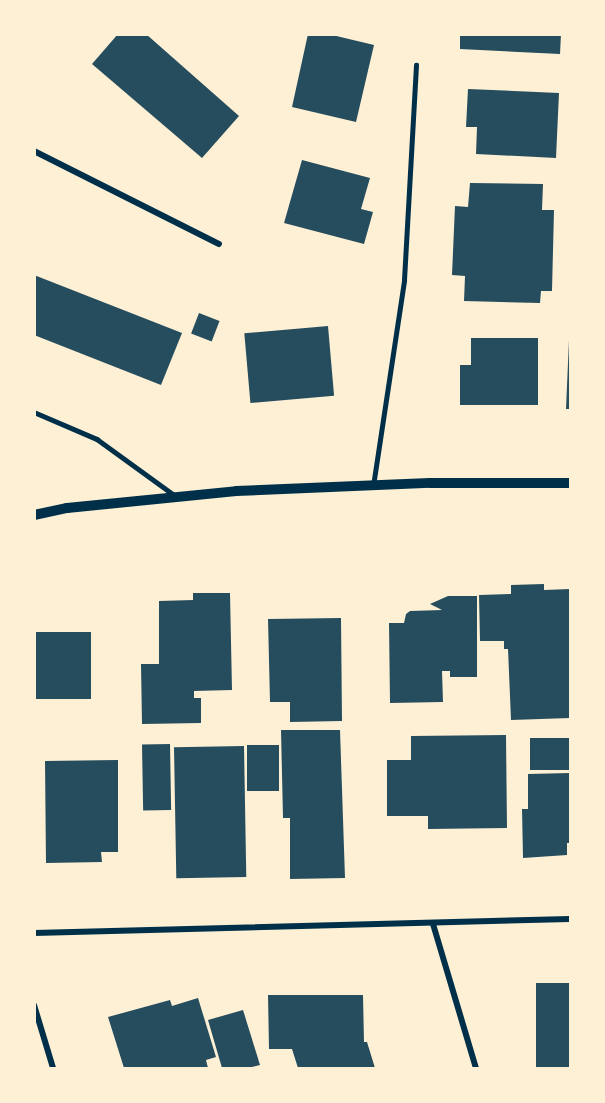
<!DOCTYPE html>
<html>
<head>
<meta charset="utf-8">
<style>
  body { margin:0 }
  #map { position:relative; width:605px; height:1103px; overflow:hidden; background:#fdf0d5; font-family:Commissioner,sans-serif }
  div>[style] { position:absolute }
  .building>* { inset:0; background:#264d5e; transform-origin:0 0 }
  .service>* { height:4.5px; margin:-2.25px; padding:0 2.25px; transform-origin:2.25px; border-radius:2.25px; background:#003049 }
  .minor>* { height:6px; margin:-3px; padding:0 3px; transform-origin:3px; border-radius:3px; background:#003049 }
  .tertiary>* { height:10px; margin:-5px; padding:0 5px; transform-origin:5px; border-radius:5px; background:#003049 }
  span { translate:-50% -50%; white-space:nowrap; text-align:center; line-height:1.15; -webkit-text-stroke:6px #fdf0d5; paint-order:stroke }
  .frame { position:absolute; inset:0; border:36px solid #fdf0d5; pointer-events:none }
</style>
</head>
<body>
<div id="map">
  <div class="building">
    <i style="clip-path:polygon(118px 34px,146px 34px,239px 116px,202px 158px,92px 64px)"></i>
    <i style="clip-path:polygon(308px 34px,328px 34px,374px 45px,356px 122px,292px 107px)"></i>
    <i style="clip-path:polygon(460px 34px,561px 34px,560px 54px,460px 49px)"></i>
    <i style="clip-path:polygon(468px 89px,559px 93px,556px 158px,476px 154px,477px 127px,466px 127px)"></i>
    <i style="clip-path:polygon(302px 160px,370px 178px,361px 209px,373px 212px,364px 244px,284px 223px)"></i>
    <i style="clip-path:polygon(470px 183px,543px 184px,542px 210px,554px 210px,552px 291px,541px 291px,540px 303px,464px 301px,465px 276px,452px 275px,455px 206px,468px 207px)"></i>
    <i style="clip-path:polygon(34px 275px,182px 333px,161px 385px,34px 335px)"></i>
    <i style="left:199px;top:313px;width:22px;height:22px;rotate:21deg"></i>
    <i style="left:328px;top:326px;width:70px;height:84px;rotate:85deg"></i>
    <i style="clip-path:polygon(471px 338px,538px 338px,538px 405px,460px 405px,460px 365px,471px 365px)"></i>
    <i style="clip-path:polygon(569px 340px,570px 340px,570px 409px,566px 409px)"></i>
    <i style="clip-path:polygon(544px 584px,544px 590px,570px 589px,570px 718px,511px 720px,508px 649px,504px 649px,504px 641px,480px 641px,479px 595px,511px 594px,511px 585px)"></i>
    <i style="clip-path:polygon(193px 593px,230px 593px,232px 690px,194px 691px,194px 698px,201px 698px,201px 723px,142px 724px,141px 664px,159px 664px,159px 601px,193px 600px)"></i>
    <i style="clip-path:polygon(448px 596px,477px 596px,477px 677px,450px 677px,450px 671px,442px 671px,443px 702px,390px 703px,389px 623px,404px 623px,406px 614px,410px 611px,442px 610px,430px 604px)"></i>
    <i style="clip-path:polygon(341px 618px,342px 721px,290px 722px,290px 702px,270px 702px,268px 619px)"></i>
    <i style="left:36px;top:632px;width:55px;height:67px"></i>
    <i style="clip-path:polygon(281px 730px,340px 730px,345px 878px,290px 879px,290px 818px,283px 818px)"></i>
    <i style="clip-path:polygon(506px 735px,507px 828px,428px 829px,428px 816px,387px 816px,387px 760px,411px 760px,411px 736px)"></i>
    <i style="left:530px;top:738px;width:40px;height:32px"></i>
    <i style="left:170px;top:744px;width:66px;height:28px;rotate:89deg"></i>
    <i style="left:247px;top:745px;width:32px;height:46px"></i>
    <i style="left:244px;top:746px;width:131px;height:70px;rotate:89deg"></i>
    <i style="clip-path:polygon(118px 760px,118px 852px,101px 852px,102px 862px,46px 863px,45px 761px)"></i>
    <i style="clip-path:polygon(570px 773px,570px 843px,567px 843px,567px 855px,523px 858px,522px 809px,528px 809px,528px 774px)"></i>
    <i style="left:570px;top:983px;width:85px;height:34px;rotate:90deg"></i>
    <i style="clip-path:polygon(268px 995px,363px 995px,364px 1042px,367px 1042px,375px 1068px,298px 1068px,292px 1049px,269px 1049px)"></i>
    <i style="clip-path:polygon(198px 998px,216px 1057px,206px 1060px,208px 1068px,124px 1068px,108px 1017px,170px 1000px,172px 1006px)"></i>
    <i style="clip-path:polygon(243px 1010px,260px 1065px,248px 1068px,222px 1068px,208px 1020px)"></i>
  </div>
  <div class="service">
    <i style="left:34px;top:412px;width:69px;rotate:23.2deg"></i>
    <i style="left:97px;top:439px;width:95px;rotate:36deg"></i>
    <i style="left:373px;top:486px;width:208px;rotate:-81.4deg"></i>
    <i style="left:404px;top:280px;width:215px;rotate:-86.8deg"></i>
  </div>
  <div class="minor">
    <i style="left:34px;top:151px;width:207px;rotate:26.7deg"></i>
    <i style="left:433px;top:924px;width:150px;rotate:73.4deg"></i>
    <i style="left:34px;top:933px;width:536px;rotate:-1.5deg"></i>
    <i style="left:34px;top:1005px;width:66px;rotate:73.2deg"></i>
  </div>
  <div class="tertiary">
    <i style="left:34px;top:515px;width:34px;rotate:-12deg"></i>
    <i style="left:67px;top:508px;width:170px;rotate:-5.7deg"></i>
    <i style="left:236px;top:491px;width:194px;rotate:-2.4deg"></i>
    <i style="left:430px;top:483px;width:140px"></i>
  </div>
  <div class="frame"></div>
</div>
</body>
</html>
